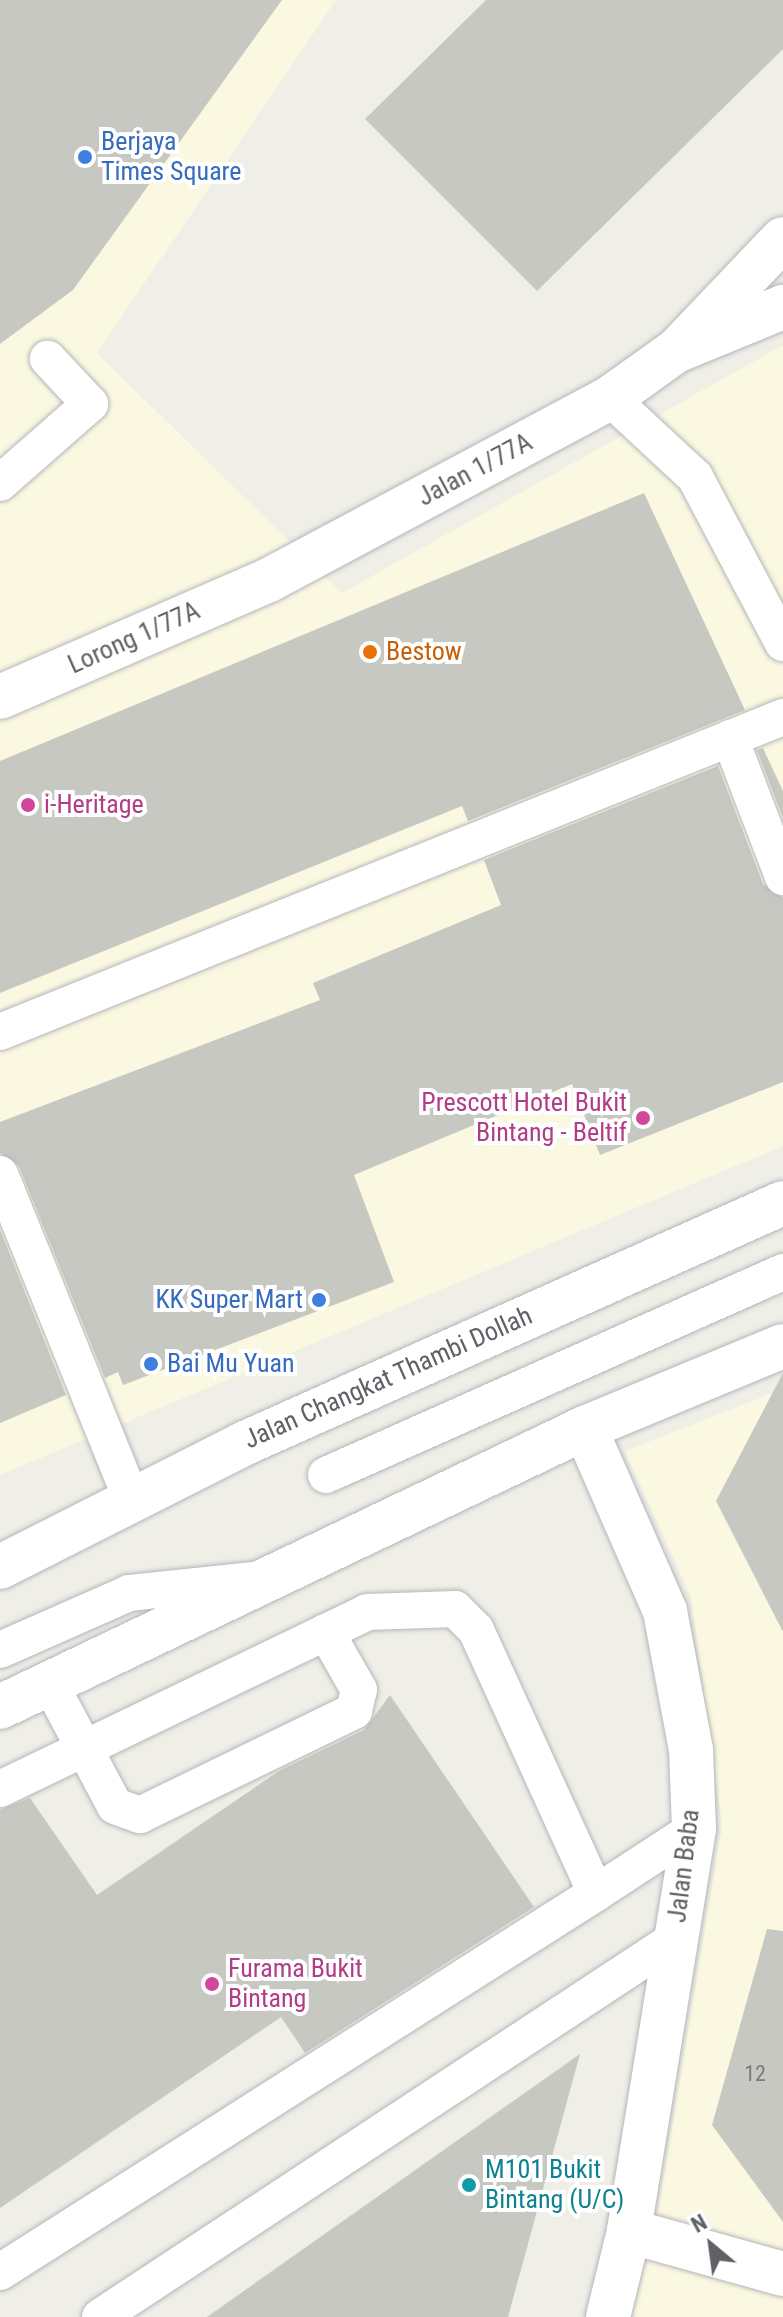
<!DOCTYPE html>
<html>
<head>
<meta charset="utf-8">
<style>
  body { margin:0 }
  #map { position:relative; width:783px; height:2317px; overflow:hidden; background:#efeee7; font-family:"Roboto Condensed",sans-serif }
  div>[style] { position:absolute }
  .commercial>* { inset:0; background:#fbf8e1 }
  .building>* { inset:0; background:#c8c8c2 }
  .roads { filter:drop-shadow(0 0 2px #b4b6ba) drop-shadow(0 0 2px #b4b6ba) }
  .lane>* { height:36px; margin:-18px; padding:0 18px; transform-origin:18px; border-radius:18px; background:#fff }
  .street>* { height:44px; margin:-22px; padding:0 22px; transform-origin:22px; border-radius:22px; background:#fff }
  .secondary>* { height:44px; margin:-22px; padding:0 22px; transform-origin:22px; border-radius:22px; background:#fff }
  .dots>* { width:22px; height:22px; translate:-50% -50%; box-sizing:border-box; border:4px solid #fff; border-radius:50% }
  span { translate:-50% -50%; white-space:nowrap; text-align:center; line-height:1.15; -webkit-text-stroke:8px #fff; paint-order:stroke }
  .number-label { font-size:22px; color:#797b7d }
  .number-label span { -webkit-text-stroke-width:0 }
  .shop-label { font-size:26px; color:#366cbe }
  .left { translate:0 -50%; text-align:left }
  .right { translate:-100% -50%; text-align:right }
  .street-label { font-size:26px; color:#5f6166 }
  .food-label { font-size:26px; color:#c56008 }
  .hotel-label { font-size:26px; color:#b23c85 }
  .culture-label { font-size:26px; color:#0d838f }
  .north { position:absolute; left:671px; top:2205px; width:80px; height:80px; -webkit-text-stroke:6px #fff; paint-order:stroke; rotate:331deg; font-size:22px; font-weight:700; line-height:32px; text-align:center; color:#5f6166 }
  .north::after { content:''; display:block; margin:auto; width:28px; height:36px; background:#5f6166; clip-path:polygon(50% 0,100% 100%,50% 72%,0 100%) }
</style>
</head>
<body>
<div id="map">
  <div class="commercial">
    <i style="clip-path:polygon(0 0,336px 0,97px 353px,342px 593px,783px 345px,783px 1146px,0 1475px)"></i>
    <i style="clip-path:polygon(783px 1389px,783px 2317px,632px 2317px,659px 2206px,722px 1826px,691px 1597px,625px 1451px)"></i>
  </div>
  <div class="building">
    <i style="clip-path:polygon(0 0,282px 0,73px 290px,0 344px)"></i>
    <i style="clip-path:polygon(486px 0,783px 0,783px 49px,537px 291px,365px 119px)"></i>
    <i style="clip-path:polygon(644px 493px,745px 710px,468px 821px,462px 806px,0 993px,0 761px)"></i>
    <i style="clip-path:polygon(763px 748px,783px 791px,783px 818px,757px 750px)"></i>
    <i style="clip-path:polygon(718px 766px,763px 884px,783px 898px,783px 1082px,600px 1155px,572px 1084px,354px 1175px,394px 1282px,123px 1385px,118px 1372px,105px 1378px,19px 1166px,0 1153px,0 1122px,320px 1000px,313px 983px,501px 905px,484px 860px)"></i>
    <i style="clip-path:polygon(0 1230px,66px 1395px,0 1423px)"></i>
    <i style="clip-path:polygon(783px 1373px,783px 1632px,716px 1501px)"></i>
    <i style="clip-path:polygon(390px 1695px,534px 1907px,305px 2053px,281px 2017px,0 2208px,0 1810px,30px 1798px,97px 1895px,279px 1771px,364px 1730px)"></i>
    <i style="clip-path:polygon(767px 1929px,783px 1931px,783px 2222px,712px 2125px)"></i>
    <i style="clip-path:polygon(580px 2054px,508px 2317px,207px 2317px)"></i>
  </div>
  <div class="roads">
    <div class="lane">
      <i style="left:610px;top:398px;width:116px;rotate:42.9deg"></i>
      <i style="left:695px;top:477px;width:188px;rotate:62.1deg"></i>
      <i style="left:0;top:483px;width:120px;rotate:-41.3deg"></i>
      <i style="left:90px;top:404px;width:62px;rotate:-133deg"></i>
      <i style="left:730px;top:738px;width:149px;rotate:69.1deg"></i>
      <i style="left:0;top:1032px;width:844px;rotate:-21.91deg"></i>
      <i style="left:0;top:1174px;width:347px;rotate:68deg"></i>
      <i style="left:326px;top:1475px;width:500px;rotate:-23.95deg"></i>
      <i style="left:0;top:1650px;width:141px;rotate:-23.8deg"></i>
      <i style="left:129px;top:1593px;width:124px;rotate:-6deg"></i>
      <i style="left:49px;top:1682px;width:140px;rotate:62deg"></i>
      <i style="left:115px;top:1806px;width:27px;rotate:20deg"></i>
      <i style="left:140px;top:1815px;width:238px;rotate:-25.9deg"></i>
      <i style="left:354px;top:1711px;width:22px;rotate:-77deg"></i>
      <i style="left:359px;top:1690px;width:67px;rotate:-119.6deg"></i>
      <i style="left:0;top:1789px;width:407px;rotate:-25.7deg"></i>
      <i style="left:367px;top:1612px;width:88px;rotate:-2deg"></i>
      <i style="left:455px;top:1609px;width:30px;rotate:45deg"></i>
      <i style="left:476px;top:1630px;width:289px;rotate:65.5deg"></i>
      <i style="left:596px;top:1893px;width:117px;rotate:-33.1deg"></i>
      <i style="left:0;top:2272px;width:706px;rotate:-32.45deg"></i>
      <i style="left:100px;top:2317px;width:688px;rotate:-33.32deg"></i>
    </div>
    <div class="street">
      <i style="left:680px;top:347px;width:149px;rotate:-46.4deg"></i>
      <i style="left:0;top:697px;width:293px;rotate:-23.5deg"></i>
      <i style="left:269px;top:580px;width:387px;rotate:-28.1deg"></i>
      <i style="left:610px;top:398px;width:81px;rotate:-35.5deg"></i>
      <i style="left:676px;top:351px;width:116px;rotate:-22.4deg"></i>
      <i style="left:585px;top:1428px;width:200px;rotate:66.4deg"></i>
      <i style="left:665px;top:1611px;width:141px;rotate:79.4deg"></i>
      <i style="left:691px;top:1750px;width:79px;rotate:87.8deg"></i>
      <i style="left:694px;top:1829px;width:407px;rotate:99.2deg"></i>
      <i style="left:629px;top:2231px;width:89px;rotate:103.7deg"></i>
      <i style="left:629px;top:2231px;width:160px;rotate:15.6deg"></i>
    </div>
    <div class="secondary">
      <i style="left:0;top:1567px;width:272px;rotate:-26.8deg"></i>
      <i style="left:243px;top:1444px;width:591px;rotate:-24.05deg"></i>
      <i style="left:0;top:1707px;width:648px;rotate:-25.5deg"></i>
      <i style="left:585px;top:1428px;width:214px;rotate:-22.5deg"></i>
    </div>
  </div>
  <div class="dots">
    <i style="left:85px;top:157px;background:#3f7fe0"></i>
    <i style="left:370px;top:652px;background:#e8710a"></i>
    <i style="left:28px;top:805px;background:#d1479c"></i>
    <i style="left:643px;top:1118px;background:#d1479c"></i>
    <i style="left:319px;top:1300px;background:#3f7fe0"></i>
    <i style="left:151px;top:1364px;background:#3f7fe0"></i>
    <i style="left:212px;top:1984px;background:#d1479c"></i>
    <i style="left:469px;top:2185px;background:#0f9aa8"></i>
  </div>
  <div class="number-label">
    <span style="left:755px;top:2074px">12</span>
  </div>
  <div class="shop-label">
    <span class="left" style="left:101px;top:157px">Berjaya<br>Times Square</span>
    <span class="right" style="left:303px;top:1300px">KK Super Mart</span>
    <span class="left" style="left:167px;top:1364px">Bai Mu Yuan</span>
  </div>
  <div class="street-label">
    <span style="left:475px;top:470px;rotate:-28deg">Jalan 1/77A</span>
    <span style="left:134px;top:638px;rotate:-24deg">Lorong 1/77A</span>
    <span style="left:388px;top:1378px;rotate:-24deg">Jalan Changkat Thambi Dollah</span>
    <span style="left:684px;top:1866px;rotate:-83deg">Jalan Baba</span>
  </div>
  <div class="food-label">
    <span class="left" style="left:386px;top:652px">Bestow</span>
  </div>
  <div class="hotel-label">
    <span class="left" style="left:44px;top:805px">i-Heritage</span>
    <span class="right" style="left:627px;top:1118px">Prescott Hotel Bukit<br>Bintang - Beltif</span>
    <span class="left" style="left:228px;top:1984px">Furama Bukit<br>Bintang</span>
  </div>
  <div class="culture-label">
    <span class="left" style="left:485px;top:2185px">M101 Bukit<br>Bintang (U/C)</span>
  </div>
  <div class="north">N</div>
</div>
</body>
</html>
